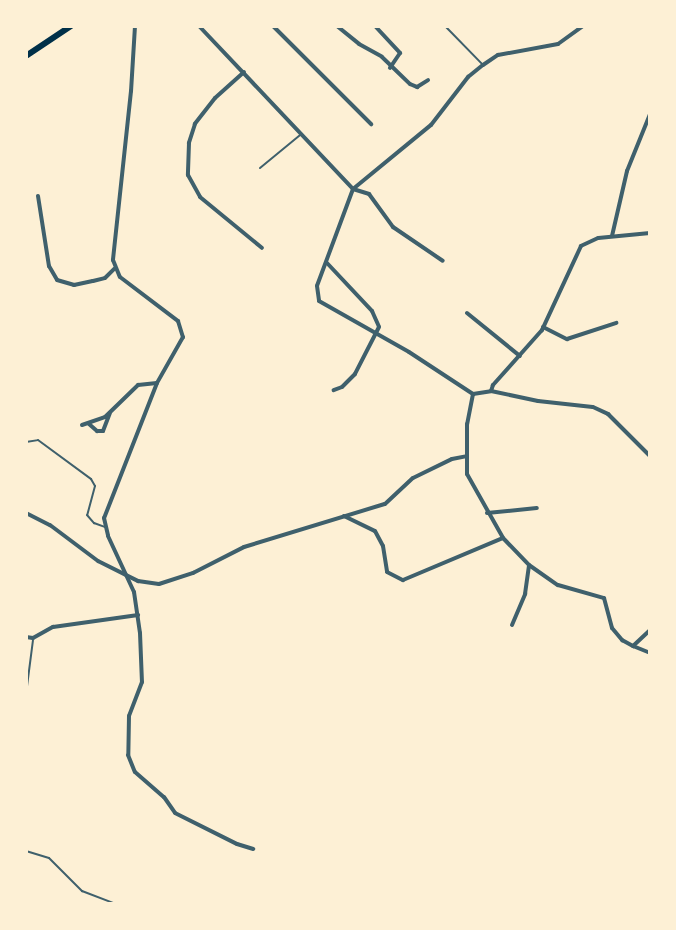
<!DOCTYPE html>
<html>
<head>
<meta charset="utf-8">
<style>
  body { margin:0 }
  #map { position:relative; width:676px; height:930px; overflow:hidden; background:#fdf0d5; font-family:"DM Sans",sans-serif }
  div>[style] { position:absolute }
  .service>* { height:2px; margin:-1px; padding:0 1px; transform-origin:1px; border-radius:1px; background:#3f606c }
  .minor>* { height:4px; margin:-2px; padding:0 2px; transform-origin:2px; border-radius:2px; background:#3f606c }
  .secondary>* { height:5.5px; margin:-2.75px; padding:0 2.75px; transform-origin:2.75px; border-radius:2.75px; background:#003049 }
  span { translate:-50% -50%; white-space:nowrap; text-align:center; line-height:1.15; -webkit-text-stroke:5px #fdf0d5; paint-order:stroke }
  .frame { position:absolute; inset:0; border:28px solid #fdf0d5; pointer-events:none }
</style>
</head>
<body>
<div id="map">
  <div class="service">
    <i style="left:445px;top:26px;width:54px;rotate:45.7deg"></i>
    <i style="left:260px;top:168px;width:52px;rotate:-39.5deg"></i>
    <i style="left:26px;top:442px;width:12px;rotate:-9deg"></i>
    <i style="left:38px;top:440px;width:66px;rotate:36.3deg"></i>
    <i style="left:91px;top:479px;width:8px;rotate:60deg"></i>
    <i style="left:95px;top:486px;width:30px;rotate:105deg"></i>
    <i style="left:87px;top:515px;width:11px;rotate:49deg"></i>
    <i style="left:94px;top:523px;width:12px;rotate:20deg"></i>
    <i style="left:26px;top:694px;width:54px;rotate:-82.6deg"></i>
    <i style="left:26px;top:851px;width:24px;rotate:17deg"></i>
    <i style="left:49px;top:858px;width:47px;rotate:45deg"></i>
    <i style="left:82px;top:891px;width:36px;rotate:21deg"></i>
  </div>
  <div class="minor">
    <i style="left:135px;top:26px;width:65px;rotate:93.5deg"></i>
    <i style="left:131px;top:91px;width:170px;rotate:96.1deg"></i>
    <i style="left:113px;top:260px;width:18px;rotate:68deg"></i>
    <i style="left:120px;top:277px;width:73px;rotate:37.2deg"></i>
    <i style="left:178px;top:321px;width:17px;rotate:73deg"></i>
    <i style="left:183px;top:337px;width:53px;rotate:119.5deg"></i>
    <i style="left:157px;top:383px;width:145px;rotate:111.4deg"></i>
    <i style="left:104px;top:518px;width:18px;rotate:77deg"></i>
    <i style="left:108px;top:536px;width:62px;rotate:65.1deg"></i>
    <i style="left:134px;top:592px;width:41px;rotate:81.7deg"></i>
    <i style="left:140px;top:633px;width:49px;rotate:87.7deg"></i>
    <i style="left:142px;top:682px;width:36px;rotate:111deg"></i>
    <i style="left:129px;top:716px;width:39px;rotate:91deg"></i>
    <i style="left:128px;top:755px;width:18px;rotate:68deg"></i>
    <i style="left:135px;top:772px;width:38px;rotate:41deg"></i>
    <i style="left:164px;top:797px;width:19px;rotate:55deg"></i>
    <i style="left:175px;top:813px;width:69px;rotate:26.6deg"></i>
    <i style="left:237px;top:844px;width:17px;rotate:17deg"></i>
    <i style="left:199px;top:26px;width:224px;rotate:46.6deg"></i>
    <i style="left:353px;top:189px;width:103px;rotate:110.4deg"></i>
    <i style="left:317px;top:286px;width:15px;rotate:82deg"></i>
    <i style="left:319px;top:301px;width:103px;rotate:29.5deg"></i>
    <i style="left:409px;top:352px;width:77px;rotate:33.3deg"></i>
    <i style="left:473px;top:394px;width:31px;rotate:101deg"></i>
    <i style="left:467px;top:424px;width:50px;rotate:90deg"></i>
    <i style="left:467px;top:474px;width:73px;rotate:60.6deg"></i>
    <i style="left:503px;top:538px;width:37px;rotate:46deg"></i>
    <i style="left:529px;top:565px;width:35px;rotate:35deg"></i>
    <i style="left:558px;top:585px;width:48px;rotate:15.8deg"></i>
    <i style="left:604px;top:598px;width:31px;rotate:75deg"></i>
    <i style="left:612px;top:628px;width:16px;rotate:50deg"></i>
    <i style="left:622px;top:640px;width:13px;rotate:29deg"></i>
    <i style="left:633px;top:646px;width:23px;rotate:-43deg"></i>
    <i style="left:273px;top:26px;width:139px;rotate:45deg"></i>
    <i style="left:337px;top:26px;width:28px;rotate:39deg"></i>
    <i style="left:359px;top:44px;width:26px;rotate:29deg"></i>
    <i style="left:382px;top:57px;width:39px;rotate:44deg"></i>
    <i style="left:410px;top:84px;width:8px;rotate:23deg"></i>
    <i style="left:417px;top:87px;width:13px;rotate:-32deg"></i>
    <i style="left:375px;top:26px;width:37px;rotate:47deg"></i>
    <i style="left:400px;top:53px;width:18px;rotate:124deg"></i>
    <i style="left:244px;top:72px;width:39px;rotate:138deg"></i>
    <i style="left:215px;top:98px;width:33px;rotate:128deg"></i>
    <i style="left:195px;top:124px;width:20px;rotate:108deg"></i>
    <i style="left:189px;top:143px;width:32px;rotate:92deg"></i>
    <i style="left:188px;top:175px;width:25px;rotate:61deg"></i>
    <i style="left:200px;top:197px;width:80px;rotate:39.4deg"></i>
    <i style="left:353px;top:189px;width:101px;rotate:-39.4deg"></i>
    <i style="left:431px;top:125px;width:61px;rotate:-52.4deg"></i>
    <i style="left:468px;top:77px;width:19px;rotate:-39deg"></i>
    <i style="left:483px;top:65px;width:18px;rotate:-34deg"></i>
    <i style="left:498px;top:55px;width:61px;rotate:-10.4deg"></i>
    <i style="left:558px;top:44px;width:31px;rotate:-36deg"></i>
    <i style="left:353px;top:189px;width:17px;rotate:17deg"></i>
    <i style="left:369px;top:194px;width:41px;rotate:54deg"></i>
    <i style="left:393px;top:227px;width:60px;rotate:34.2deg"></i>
    <i style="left:38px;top:196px;width:71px;rotate:81.1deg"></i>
    <i style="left:49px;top:266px;width:16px;rotate:60deg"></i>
    <i style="left:57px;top:280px;width:18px;rotate:16deg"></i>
    <i style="left:74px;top:285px;width:19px;rotate:-12deg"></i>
    <i style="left:93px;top:281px;width:12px;rotate:-14deg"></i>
    <i style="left:105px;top:278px;width:13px;rotate:-45deg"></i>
    <i style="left:650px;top:233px;width:52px;rotate:174.5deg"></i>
    <i style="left:598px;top:238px;width:19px;rotate:155deg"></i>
    <i style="left:581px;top:246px;width:93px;rotate:114.9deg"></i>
    <i style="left:542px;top:330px;width:74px;rotate:131.7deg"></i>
    <i style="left:493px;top:385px;width:6px;rotate:108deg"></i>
    <i style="left:491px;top:391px;width:48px;rotate:12deg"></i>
    <i style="left:538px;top:401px;width:55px;rotate:6.2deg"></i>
    <i style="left:593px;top:407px;width:17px;rotate:25deg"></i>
    <i style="left:608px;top:414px;width:59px;rotate:45deg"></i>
    <i style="left:612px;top:236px;width:67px;rotate:-77deg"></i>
    <i style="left:627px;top:171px;width:61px;rotate:-68deg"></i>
    <i style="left:327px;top:263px;width:66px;rotate:46.8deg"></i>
    <i style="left:372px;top:311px;width:17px;rotate:66deg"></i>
    <i style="left:379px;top:327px;width:53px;rotate:117.1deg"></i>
    <i style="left:355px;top:374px;width:18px;rotate:135deg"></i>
    <i style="left:342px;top:387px;width:9px;rotate:159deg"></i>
    <i style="left:467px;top:313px;width:68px;rotate:39.1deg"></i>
    <i style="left:543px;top:327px;width:27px;rotate:27deg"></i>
    <i style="left:567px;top:339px;width:52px;rotate:-18.1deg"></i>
    <i style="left:473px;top:394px;width:18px;rotate:-9deg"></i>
    <i style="left:89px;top:424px;width:11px;rotate:41deg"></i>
    <i style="left:97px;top:431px;width:6px"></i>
    <i style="left:103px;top:431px;width:19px;rotate:-69deg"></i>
    <i style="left:82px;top:425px;width:24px;rotate:-19deg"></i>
    <i style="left:105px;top:417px;width:46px;rotate:-44.1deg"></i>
    <i style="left:138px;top:385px;width:19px;rotate:-6deg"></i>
    <i style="left:26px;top:513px;width:27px;rotate:27deg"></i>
    <i style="left:50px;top:525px;width:60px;rotate:36.9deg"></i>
    <i style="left:98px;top:561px;width:45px;rotate:26.6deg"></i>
    <i style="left:138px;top:581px;width:21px;rotate:8deg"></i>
    <i style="left:159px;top:584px;width:36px;rotate:-18deg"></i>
    <i style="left:193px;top:573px;width:57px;rotate:-27deg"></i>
    <i style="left:244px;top:547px;width:147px;rotate:-17deg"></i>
    <i style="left:385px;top:504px;width:38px;rotate:-43deg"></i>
    <i style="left:413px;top:478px;width:43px;rotate:-26deg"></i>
    <i style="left:452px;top:459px;width:15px;rotate:-11deg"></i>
    <i style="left:487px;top:513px;width:50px;rotate:-5.7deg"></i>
    <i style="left:344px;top:516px;width:34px;rotate:26deg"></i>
    <i style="left:375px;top:531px;width:17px;rotate:62deg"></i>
    <i style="left:383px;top:546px;width:26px;rotate:81deg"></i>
    <i style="left:387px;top:572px;width:18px;rotate:27deg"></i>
    <i style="left:403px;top:580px;width:108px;rotate:-22.8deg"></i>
    <i style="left:512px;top:625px;width:34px;rotate:-67deg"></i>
    <i style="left:525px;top:594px;width:29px;rotate:-82deg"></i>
    <i style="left:26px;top:637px;width:7px;rotate:8deg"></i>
    <i style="left:33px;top:638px;width:23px;rotate:-29deg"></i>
    <i style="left:53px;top:627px;width:86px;rotate:-8deg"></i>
    <i style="left:633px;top:646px;width:18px;rotate:22deg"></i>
  </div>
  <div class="secondary">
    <i style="left:26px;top:56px;width:54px;rotate:-33.7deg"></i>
  </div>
  <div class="frame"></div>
</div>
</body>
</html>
